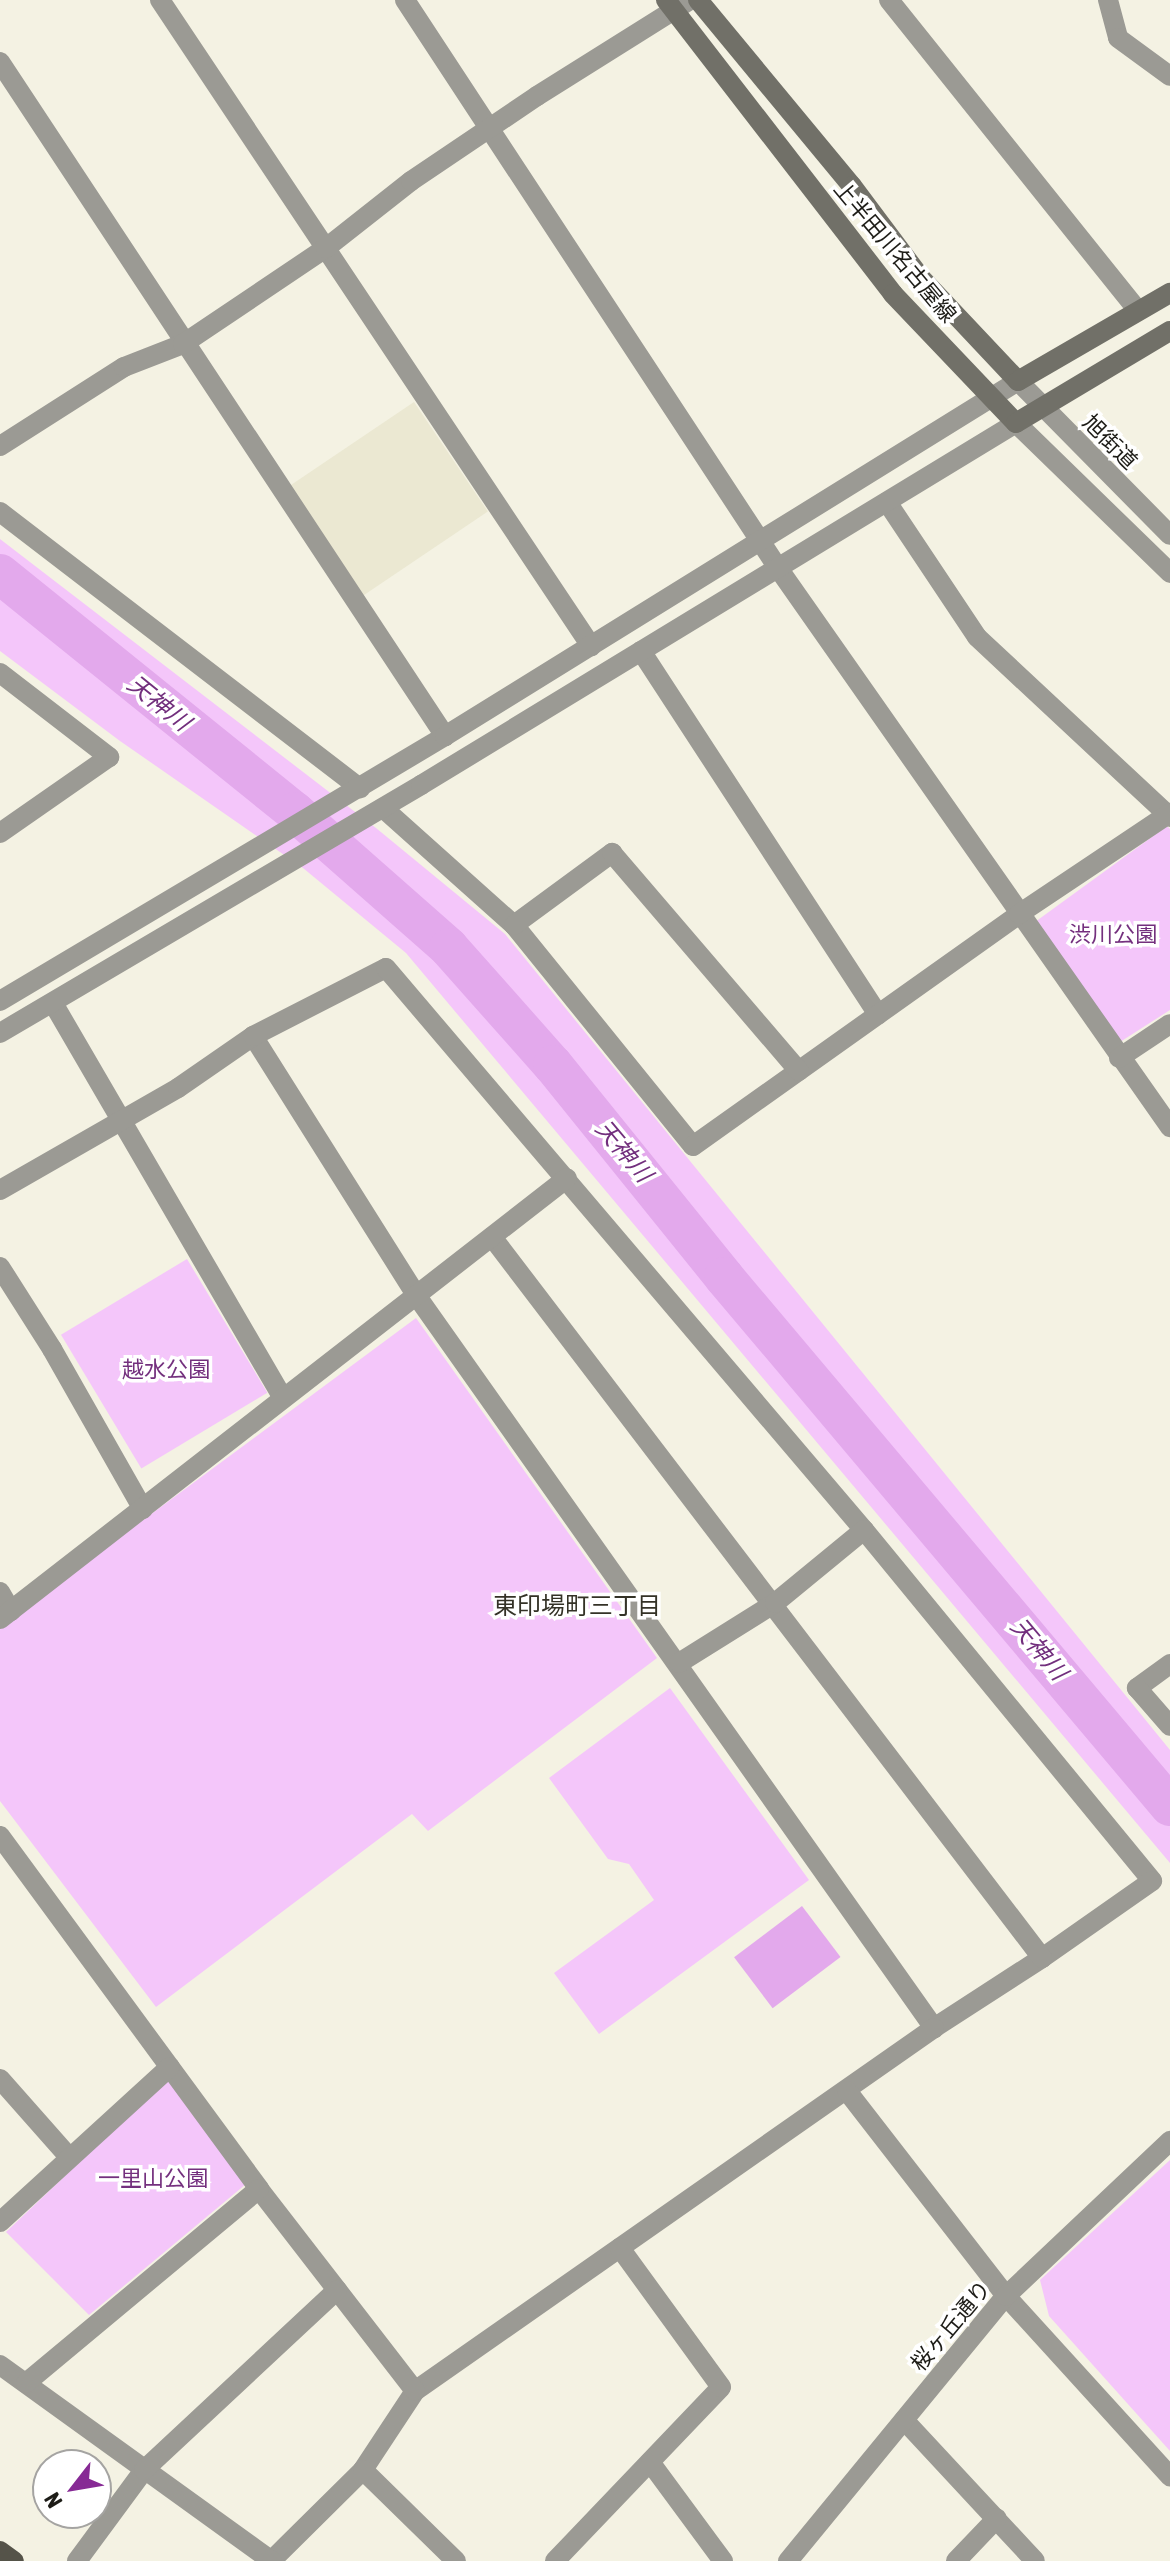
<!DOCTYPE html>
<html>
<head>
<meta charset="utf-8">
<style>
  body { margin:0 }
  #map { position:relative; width:1170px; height:2561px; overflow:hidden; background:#f4f2e3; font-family:"Asap Condensed","Noto Sans JP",sans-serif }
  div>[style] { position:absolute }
  .built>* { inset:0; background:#ebe8d2; transform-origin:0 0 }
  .green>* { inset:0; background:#f4c6fa; transform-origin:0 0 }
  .water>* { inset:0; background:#e3a9ec; transform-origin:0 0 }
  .river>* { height:40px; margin:-20px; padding:0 20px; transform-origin:20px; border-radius:20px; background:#e3a9ec }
  .minor>* { height:20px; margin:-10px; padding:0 10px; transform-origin:10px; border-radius:10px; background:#9b9a94 }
  .tertiary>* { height:20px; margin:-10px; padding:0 10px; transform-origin:10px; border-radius:10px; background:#9b9a94 }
  .secondary>* { height:20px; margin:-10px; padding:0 10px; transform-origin:10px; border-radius:10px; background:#717068 }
  .primary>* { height:20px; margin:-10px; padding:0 10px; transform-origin:10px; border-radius:10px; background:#555349 }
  span { translate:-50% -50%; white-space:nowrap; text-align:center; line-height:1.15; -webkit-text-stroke:7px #fff; paint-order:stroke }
  .street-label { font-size:22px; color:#1d1c17 }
  .park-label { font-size:22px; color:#74307e }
  .water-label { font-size:24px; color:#722f7d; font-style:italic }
  .neighbourhood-label { font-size:24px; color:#343227 }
  .north { position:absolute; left:32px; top:2449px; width:80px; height:80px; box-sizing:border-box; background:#fff; border:2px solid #a5a4a2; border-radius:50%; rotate:239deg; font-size:22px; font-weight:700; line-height:32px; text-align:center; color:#1d1c17 }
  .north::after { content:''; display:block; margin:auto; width:28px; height:36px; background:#872a95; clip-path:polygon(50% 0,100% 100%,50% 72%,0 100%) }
</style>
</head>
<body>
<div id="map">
  <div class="built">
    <i style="left:414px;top:402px;width:132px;height:152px;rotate:56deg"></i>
  </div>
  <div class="green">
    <i style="clip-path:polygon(0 539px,376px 828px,505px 934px,1170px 1750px,1170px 1863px,406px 953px,303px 868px,120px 741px,0 651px)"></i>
    <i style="clip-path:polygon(1167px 826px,1170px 829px,1170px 1010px,1120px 1042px,1035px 922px)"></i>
    <i style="left:187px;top:1259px;width:156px;height:147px;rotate:59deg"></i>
    <i style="clip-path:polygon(416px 1318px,657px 1658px,428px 1831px,412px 1814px,156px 2007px,0 1801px,0 1626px)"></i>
    <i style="clip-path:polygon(670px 1688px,809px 1880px,599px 2034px,554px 1973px,654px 1900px,629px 1864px,608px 1859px,549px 1778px)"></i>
    <i style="clip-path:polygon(167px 2079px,246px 2184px,89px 2315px,6px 2232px)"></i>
    <i style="clip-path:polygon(1170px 2160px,1170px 2451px,1049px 2316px,1040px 2280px)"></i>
  </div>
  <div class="water">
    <i style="left:802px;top:1906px;width:64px;height:85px;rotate:53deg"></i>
  </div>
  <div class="river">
    <i style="left:0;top:574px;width:379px;rotate:38.9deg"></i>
    <i style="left:295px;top:812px;width:205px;rotate:41.4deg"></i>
    <i style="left:449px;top:948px;width:157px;rotate:48.4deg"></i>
    <i style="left:553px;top:1065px;width:272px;rotate:51.1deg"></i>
    <i style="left:724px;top:1277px;width:692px;rotate:49.87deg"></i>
  </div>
  <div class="minor">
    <i style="left:160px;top:0;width:777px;rotate:56.29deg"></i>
    <i style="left:405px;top:0;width:680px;rotate:56.71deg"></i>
    <i style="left:778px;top:568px;width:683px;rotate:54.96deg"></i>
    <i style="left:889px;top:0;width:398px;rotate:51.3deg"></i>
    <i style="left:1108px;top:0;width:39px;rotate:75deg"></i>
    <i style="left:1118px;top:38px;width:64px;rotate:36.2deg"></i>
    <i style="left:0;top:62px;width:808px;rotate:56.57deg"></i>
    <i style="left:0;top:446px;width:147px;rotate:-32.5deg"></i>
    <i style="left:124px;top:367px;width:63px;rotate:-21.3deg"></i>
    <i style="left:183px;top:344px;width:172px;rotate:-33.9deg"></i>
    <i style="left:326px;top:248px;width:108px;rotate:-38.2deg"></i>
    <i style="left:411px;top:181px;width:152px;rotate:-34deg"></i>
    <i style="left:537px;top:96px;width:181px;rotate:-32.1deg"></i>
    <i style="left:887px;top:502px;width:162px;rotate:56.3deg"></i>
    <i style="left:977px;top:637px;width:264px;rotate:43deg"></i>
    <i style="left:0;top:512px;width:454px;rotate:37.5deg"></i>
    <i style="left:641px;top:651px;width:434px;rotate:56.9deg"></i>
    <i style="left:0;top:673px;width:138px;rotate:37.6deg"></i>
    <i style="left:109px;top:757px;width:133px;rotate:145.1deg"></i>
    <i style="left:383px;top:808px;width:176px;rotate:41.8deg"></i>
    <i style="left:514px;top:925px;width:284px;rotate:51deg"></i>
    <i style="left:693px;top:1146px;width:400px;rotate:-35.4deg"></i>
    <i style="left:1019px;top:914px;width:182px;rotate:-33.8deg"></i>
    <i style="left:514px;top:925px;width:122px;rotate:-36.3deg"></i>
    <i style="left:612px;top:853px;width:287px;rotate:49.4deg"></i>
    <i style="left:53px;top:1003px;width:457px;rotate:59.8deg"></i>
    <i style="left:253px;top:1036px;width:306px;rotate:57.8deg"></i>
    <i style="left:416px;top:1295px;width:898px;rotate:54.75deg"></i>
    <i style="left:1119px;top:1058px;width:61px;rotate:-33.7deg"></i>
    <i style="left:0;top:1190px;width:205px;rotate:-29.8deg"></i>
    <i style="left:178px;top:1088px;width:91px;rotate:-34.7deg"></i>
    <i style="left:253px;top:1036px;width:149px;rotate:-27.1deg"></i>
    <i style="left:386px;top:968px;width:738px;rotate:49.62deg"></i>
    <i style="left:864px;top:1530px;width:454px;rotate:50.6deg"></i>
    <i style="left:1152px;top:1881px;width:134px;rotate:145deg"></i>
    <i style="left:1042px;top:1958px;width:129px;rotate:147.1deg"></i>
    <i style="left:934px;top:2028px;width:633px;rotate:145.03deg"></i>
    <i style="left:415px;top:2391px;width:95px;rotate:123.4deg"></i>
    <i style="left:363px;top:2470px;width:129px;rotate:135.3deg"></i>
    <i style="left:492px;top:1237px;width:907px;rotate:52.66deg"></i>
    <i style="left:0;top:1267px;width:97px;rotate:57.6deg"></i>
    <i style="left:52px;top:1349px;width:184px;rotate:60.4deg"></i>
    <i style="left:0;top:1592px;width:22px;rotate:60deg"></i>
    <i style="left:0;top:1619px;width:718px;rotate:-37.87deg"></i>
    <i style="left:679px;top:1663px;width:113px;rotate:-32deg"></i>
    <i style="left:775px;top:1603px;width:115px;rotate:-39.4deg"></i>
    <i style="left:1170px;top:1664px;width:41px;rotate:144deg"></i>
    <i style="left:1137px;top:1688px;width:50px;rotate:49deg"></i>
    <i style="left:0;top:1836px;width:438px;rotate:53.7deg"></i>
    <i style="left:259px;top:2189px;width:255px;rotate:52.3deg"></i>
    <i style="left:0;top:2079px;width:104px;rotate:48.5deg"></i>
    <i style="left:847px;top:2091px;width:259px;rotate:52.2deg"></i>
    <i style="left:0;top:2222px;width:230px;rotate:-42.4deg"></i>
    <i style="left:0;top:2365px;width:335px;rotate:35.8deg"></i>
    <i style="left:26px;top:2383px;width:303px;rotate:-39.8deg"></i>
    <i style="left:904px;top:2420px;width:192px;rotate:47.1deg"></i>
    <i style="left:650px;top:2462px;width:123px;rotate:53.6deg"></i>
    <i style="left:363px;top:2470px;width:130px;rotate:44.4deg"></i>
    <i style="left:77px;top:2561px;width:113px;rotate:-53.6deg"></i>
    <i style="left:144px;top:2470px;width:264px;rotate:-43deg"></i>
    <i style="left:555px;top:2561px;width:240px;rotate:-46.3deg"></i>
    <i style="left:721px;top:2387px;width:172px;rotate:-126deg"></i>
    <i style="left:956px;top:2561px;width:59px;rotate:-46.4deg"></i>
  </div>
  <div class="tertiary">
    <i style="left:0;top:1001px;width:518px;rotate:-30.77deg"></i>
    <i style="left:445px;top:736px;width:674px;rotate:-31.78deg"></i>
    <i style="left:1018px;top:381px;width:216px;rotate:45.4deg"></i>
    <i style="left:0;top:1033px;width:489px;rotate:-30.5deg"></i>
    <i style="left:421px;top:785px;width:696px;rotate:-31.32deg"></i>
    <i style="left:1016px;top:423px;width:215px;rotate:44.2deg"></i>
    <i style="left:1006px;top:2296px;width:244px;rotate:47.7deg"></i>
    <i style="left:788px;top:2561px;width:343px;rotate:-50.6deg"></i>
    <i style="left:1006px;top:2296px;width:226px;rotate:-43.4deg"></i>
  </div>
  <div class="secondary">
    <i style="left:666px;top:0;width:371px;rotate:52.3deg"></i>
    <i style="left:893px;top:294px;width:178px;rotate:46.4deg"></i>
    <i style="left:1016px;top:423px;width:179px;rotate:-30.9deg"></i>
    <i style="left:698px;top:0;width:241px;rotate:50.4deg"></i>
    <i style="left:852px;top:186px;width:114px;rotate:53.2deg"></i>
    <i style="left:920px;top:277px;width:143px;rotate:46.7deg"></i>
    <i style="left:1018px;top:381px;width:176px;rotate:-30.1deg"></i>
  </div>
  <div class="primary">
    <i style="left:0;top:2551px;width:17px;rotate:36deg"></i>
  </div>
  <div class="street-label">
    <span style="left:895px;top:252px;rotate:50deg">上半田川名古屋線</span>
    <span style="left:1110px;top:442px;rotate:45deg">旭街道</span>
    <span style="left:951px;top:2326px;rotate:-50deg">桜ヶ丘通り</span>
  </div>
  <div class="park-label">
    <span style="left:1113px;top:935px">渋川公園</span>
    <span style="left:166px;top:1370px">越水公園</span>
    <span style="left:153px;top:2179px">一里山公園</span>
  </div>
  <div class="water-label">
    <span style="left:159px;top:703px;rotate:39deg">天神川</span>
    <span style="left:624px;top:1151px;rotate:50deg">天神川</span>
    <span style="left:1039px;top:1649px;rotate:50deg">天神川</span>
  </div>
  <div class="neighbourhood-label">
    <span style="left:577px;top:1606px">東印場町三丁目</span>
  </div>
  <div class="north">N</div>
</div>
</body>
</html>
